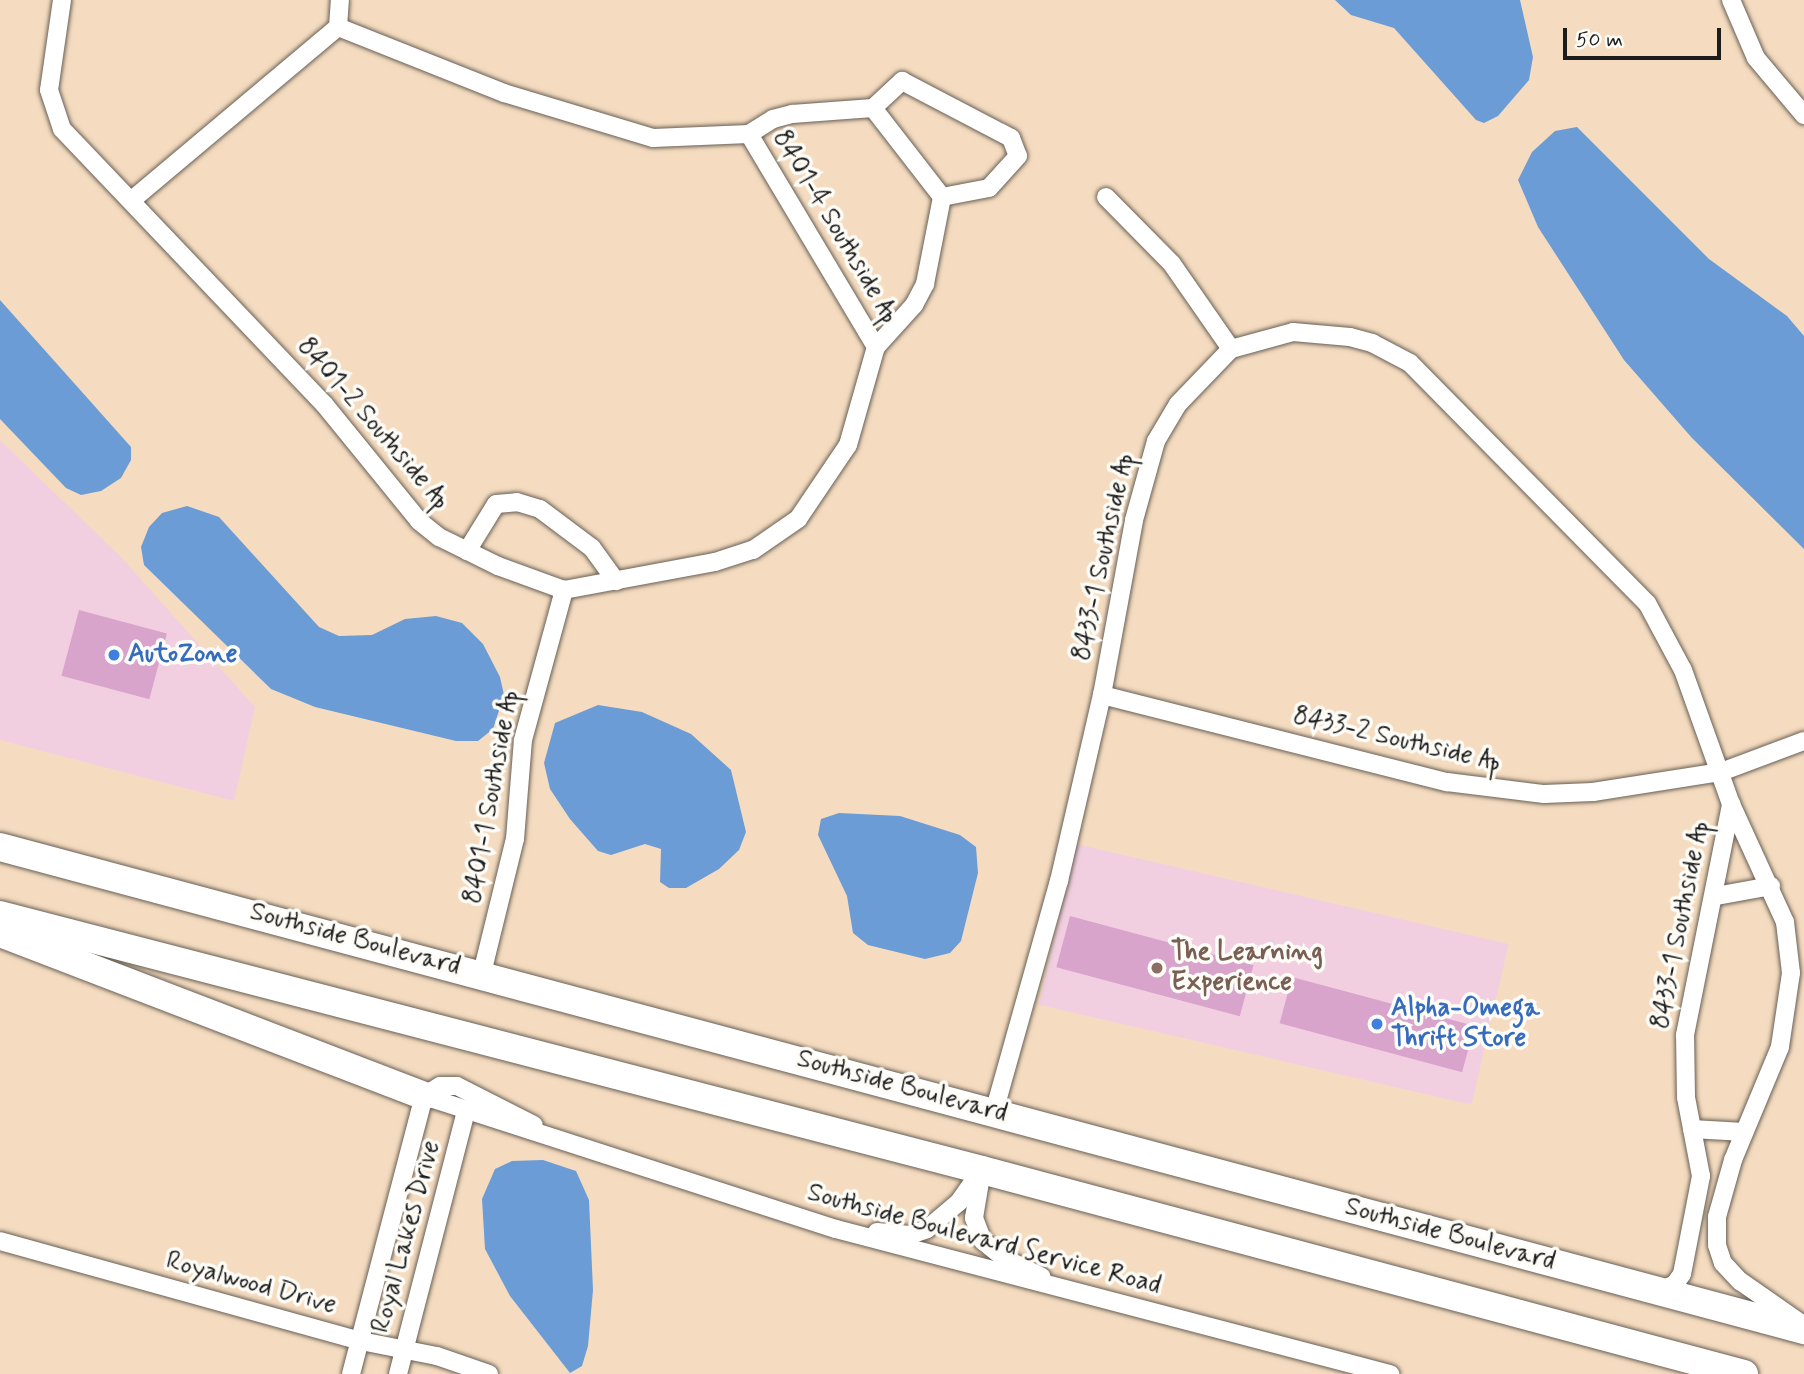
<!DOCTYPE html>
<html>
<head>
<meta charset="utf-8">
<style>
  body { margin:0 }
  #map { position:relative; width:1804px; height:1374px; overflow:hidden; background:#f5dcc0; font-family:Mynerve,sans-serif }
  div>[style] { position:absolute }
  .built>* { inset:0; background:#f2cfe0; transform-origin:0 0 }
  .water>* { inset:0; background:#6b9cd5 }
  .building>* { inset:0; background:#d9a4cb; transform-origin:0 0 }
  .roads { filter:drop-shadow(0 0 2px #685f55) drop-shadow(0 0 2px #685f55) }
  .minor>* { height:18px; margin:-9px; padding:0 9px; transform-origin:9px; border-radius:9px; background:#fff }
  .trunk>* { height:28px; margin:-14px; padding:0 14px; transform-origin:14px; border-radius:14px; background:#fff }
  .dots>* { width:19px; height:19px; translate:-50% -50%; box-sizing:border-box; border:4px solid #fdfcf7; border-radius:50% }
  span { translate:-50% -50%; white-space:nowrap; text-align:center; line-height:1.15; -webkit-text-stroke:7px #fdfcf7; paint-order:stroke }
  .street-label { font-size:26px; color:#1c1c1c }
  .shop-label { font-size:26px; color:#366cbe; font-weight:700 }
  .left { translate:0 -50%; text-align:left }
  .education-label { font-size:26px; color:#785e54; font-weight:700 }
  .scale { position:absolute; left:1563px; top:28px; width:158px; height:32px; box-sizing:border-box; border:4px solid #1c1c1c; border-top:0; padding-left:9px; font-size:21px; line-height:24px; white-space:nowrap; color:#1c1c1c; -webkit-text-stroke:5px #fdfcf7; paint-order:stroke }
</style>
</head>
<body>
<div id="map">
  <div class="built">
    <i style="clip-path:polygon(0 440px,121px 557px,255px 707px,234px 801px,0 740px)"></i>
    <i style="left:1076px;top:844px;width:444px;height:165px;rotate:13deg"></i>
  </div>
  <div class="water">
    <i style="clip-path:polygon(1335px 0,1520px 0,1533px 57px,1529px 80px,1498px 116px,1484px 123px,1476px 120px,1394px 28px,1351px 15px)"></i>
    <i style="clip-path:polygon(1577px 127px,1709px 259px,1787px 316px,1804px 336px,1804px 549px,1692px 438px,1624px 360px,1538px 227px,1518px 180px,1532px 152px,1555px 131px)"></i>
    <i style="clip-path:polygon(0 300px,131px 447px,131px 460px,121px 478px,101px 491px,81px 495px,66px 488px,0 419px)"></i>
    <i style="clip-path:polygon(187px 506px,219px 517px,319px 627px,339px 636px,372px 635px,405px 619px,436px 616px,462px 623px,483px 644px,500px 677px,504px 695px,493px 729px,478px 741px,456px 741px,315px 707px,271px 689px,144px 565px,141px 547px,149px 527px,162px 513px)"></i>
    <i style="clip-path:polygon(598px 705px,642px 712px,691px 734px,731px 770px,746px 832px,739px 850px,719px 869px,686px 888px,669px 888px,660px 882px,661px 849px,645px 844px,611px 855px,598px 851px,570px 819px,550px 789px,544px 763px,555px 723px)"></i>
    <i style="clip-path:polygon(839px 813px,900px 816px,960px 835px,976px 847px,978px 873px,961px 941px,950px 953px,925px 959px,868px 945px,853px 933px,847px 896px,818px 835px,821px 819px)"></i>
    <i style="clip-path:polygon(543px 1160px,576px 1171px,589px 1200px,593px 1290px,588px 1346px,582px 1366px,570px 1373px,510px 1296px,485px 1249px,482px 1199px,495px 1169px,512px 1161px)"></i>
  </div>
  <div class="building">
    <i style="left:79px;top:610px;width:91px;height:68px;rotate:15deg"></i>
    <i style="left:1070px;top:916px;width:190px;height:53px;rotate:15deg"></i>
    <i style="left:1292px;top:977px;width:189px;height:48px;rotate:15deg"></i>
  </div>
  <div class="roads">
    <div class="minor">
      <i style="left:62px;top:0;width:91px;rotate:98.2deg"></i>
      <i style="left:49px;top:90px;width:41px;rotate:71.6deg"></i>
      <i style="left:62px;top:129px;width:380px;rotate:46.4deg"></i>
      <i style="left:324px;top:404px;width:151px;rotate:50.9deg"></i>
      <i style="left:419px;top:521px;width:26px;rotate:39deg"></i>
      <i style="left:439px;top:537px;width:66px;rotate:26.2deg"></i>
      <i style="left:498px;top:566px;width:70px;rotate:20deg"></i>
      <i style="left:564px;top:590px;width:154px;rotate:-10.5deg"></i>
      <i style="left:715px;top:562px;width:40px;rotate:-18deg"></i>
      <i style="left:753px;top:550px;width:55px;rotate:-34.6deg"></i>
      <i style="left:798px;top:519px;width:89px;rotate:-56deg"></i>
      <i style="left:848px;top:445px;width:102px;rotate:-74.1deg"></i>
      <i style="left:876px;top:347px;width:57px;rotate:-47.9deg"></i>
      <i style="left:914px;top:305px;width:24px;rotate:-62deg"></i>
      <i style="left:925px;top:284px;width:89px;rotate:-78.9deg"></i>
      <i style="left:1731px;top:0;width:63px;rotate:66.7deg"></i>
      <i style="left:1756px;top:58px;width:75px;rotate:49.9deg"></i>
      <i style="left:338px;top:27px;width:179px;rotate:21.7deg"></i>
      <i style="left:504px;top:93px;width:156px;rotate:16.8deg"></i>
      <i style="left:653px;top:138px;width:96px;rotate:-2.4deg"></i>
      <i style="left:749px;top:134px;width:28px;rotate:-32deg"></i>
      <i style="left:773px;top:119px;width:20px;rotate:-15deg"></i>
      <i style="left:792px;top:114px;width:81px;rotate:-4.2deg"></i>
      <i style="left:873px;top:108px;width:40px;rotate:-43deg"></i>
      <i style="left:902px;top:81px;width:123px;rotate:27.6deg"></i>
      <i style="left:1011px;top:138px;width:19px;rotate:69deg"></i>
      <i style="left:1018px;top:156px;width:43px;rotate:132.2deg"></i>
      <i style="left:989px;top:188px;width:48px;rotate:169.2deg"></i>
      <i style="left:338px;top:27px;width:27px;rotate:-86deg"></i>
      <i style="left:873px;top:108px;width:113px;rotate:52.2deg"></i>
      <i style="left:749px;top:134px;width:248px;rotate:59.2deg"></i>
      <i style="left:1106px;top:197px;width:94px;rotate:45.4deg"></i>
      <i style="left:1172px;top:264px;width:103px;rotate:55.2deg"></i>
      <i style="left:133px;top:199px;width:268px;rotate:-40deg"></i>
      <i style="left:467px;top:551px;width:55px;rotate:-58.3deg"></i>
      <i style="left:496px;top:504px;width:21px;rotate:-5deg"></i>
      <i style="left:517px;top:502px;width:24px;rotate:17deg"></i>
      <i style="left:540px;top:509px;width:65px;rotate:36.9deg"></i>
      <i style="left:592px;top:548px;width:41px;rotate:54deg"></i>
      <i style="left:1102px;top:695px;width:356px;rotate:14.2deg"></i>
      <i style="left:1447px;top:782px;width:98px;rotate:7.1deg"></i>
      <i style="left:1544px;top:794px;width:49px;rotate:-2.3deg"></i>
      <i style="left:1593px;top:792px;width:130px;rotate:-8.9deg"></i>
      <i style="left:1721px;top:772px;width:89px;rotate:-20.5deg"></i>
      <i style="left:1716px;top:896px;width:56px;rotate:-10.3deg"></i>
      <i style="left:482px;top:973px;width:138px;rotate:-76.2deg"></i>
      <i style="left:515px;top:839px;width:99px;rotate:-85.4deg"></i>
      <i style="left:523px;top:740px;width:156px;rotate:-74.7deg"></i>
      <i style="left:424px;top:1096px;width:433px;rotate:17.9deg"></i>
      <i style="left:836px;top:1229px;width:573px;rotate:14.67deg"></i>
      <i style="left:424px;top:1096px;width:19px;rotate:-32deg"></i>
      <i style="left:440px;top:1086px;width:17px"></i>
      <i style="left:457px;top:1086px;width:86px;rotate:26.9deg"></i>
      <i style="left:994px;top:1112px;width:240px;rotate:-74.3deg"></i>
      <i style="left:1059px;top:881px;width:191px;rotate:-77deg"></i>
      <i style="left:1102px;top:695px;width:178px;rotate:-79.6deg"></i>
      <i style="left:1134px;top:520px;width:82px;rotate:-74.4deg"></i>
      <i style="left:1156px;top:441px;width:43px;rotate:-59.3deg"></i>
      <i style="left:1178px;top:404px;width:76px;rotate:-46.1deg"></i>
      <i style="left:1231px;top:349px;width:64px;rotate:-15.3deg"></i>
      <i style="left:1293px;top:332px;width:57px;rotate:5deg"></i>
      <i style="left:1350px;top:337px;width:23px;rotate:15deg"></i>
      <i style="left:1372px;top:343px;width:43px;rotate:27.8deg"></i>
      <i style="left:1410px;top:363px;width:337px;rotate:45.4deg"></i>
      <i style="left:1647px;top:603px;width:76px;rotate:61.8deg"></i>
      <i style="left:1683px;top:670px;width:142px;rotate:70.3deg"></i>
      <i style="left:1731px;top:804px;width:130px;rotate:65.4deg"></i>
      <i style="left:1785px;top:922px;width:51px;rotate:83.3deg"></i>
      <i style="left:1791px;top:973px;width:75px;rotate:98.5deg"></i>
      <i style="left:1780px;top:1047px;width:122px;rotate:112.6deg"></i>
      <i style="left:1733px;top:1160px;width:59px;rotate:105.7deg"></i>
      <i style="left:1717px;top:1217px;width:28px;rotate:90deg"></i>
      <i style="left:1717px;top:1245px;width:19px;rotate:72deg"></i>
      <i style="left:1723px;top:1263px;width:25px;rotate:47deg"></i>
      <i style="left:1740px;top:1281px;width:72px;rotate:34.8deg"></i>
      <i style="left:1692px;top:1129px;width:52px;rotate:3.3deg"></i>
      <i style="left:982px;top:1170px;width:49px;rotate:99.5deg"></i>
      <i style="left:974px;top:1218px;width:25px;rotate:69deg"></i>
      <i style="left:983px;top:1241px;width:27px;rotate:39deg"></i>
      <i style="left:1004px;top:1258px;width:42px;rotate:26.6deg"></i>
      <i style="left:877px;top:1232px;width:33px;rotate:5deg"></i>
      <i style="left:910px;top:1235px;width:18px;rotate:-19deg"></i>
      <i style="left:927px;top:1229px;width:42px;rotate:-40.2deg"></i>
      <i style="left:959px;top:1202px;width:33px;rotate:-55deg"></i>
      <i style="left:0;top:1241px;width:375px;rotate:15.5deg"></i>
      <i style="left:361px;top:1341px;width:77px;rotate:11.2deg"></i>
      <i style="left:437px;top:1356px;width:55px;rotate:19.1deg"></i>
      <i style="left:1658px;top:1292px;width:19px;rotate:-25deg"></i>
      <i style="left:1675px;top:1284px;width:12px;rotate:-55deg"></i>
      <i style="left:1682px;top:1274px;width:100px;rotate:-79deg"></i>
      <i style="left:1701px;top:1176px;width:80px;rotate:-100.8deg"></i>
      <i style="left:1686px;top:1097px;width:62px;rotate:-90.9deg"></i>
      <i style="left:1685px;top:1035px;width:236px;rotate:-78.7deg"></i>
      <i style="left:351px;top:1374px;width:287px;rotate:-75.3deg"></i>
      <i style="left:398px;top:1374px;width:271px;rotate:-75.5deg"></i>
    </div>
    <div class="trunk">
      <i style="left:0;top:847px;width:1868px;rotate:14.99deg"></i>
      <i style="left:0;top:915px;width:1015px;rotate:14.56deg"></i>
      <i style="left:982px;top:1170px;width:789px;rotate:14.99deg"></i>
      <i style="left:0;top:933px;width:454px;rotate:21deg"></i>
    </div>
  </div>
  <div class="dots">
    <i style="left:114px;top:655px;background:#3f7fe0"></i>
    <i style="left:1157px;top:968px;background:#8d6e63"></i>
    <i style="left:1377px;top:1024px;background:#3f7fe0"></i>
  </div>
  <div class="street-label">
    <span style="left:835px;top:227px;rotate:59deg">8401-4 Southside Ap</span>
    <span style="left:373px;top:424px;rotate:49deg">8401-2 Southside Ap</span>
    <span style="left:1104px;top:557px;rotate:-78deg">8433-1 Southside Ap</span>
    <span style="left:1397px;top:740px;rotate:13deg">8433-2 Southside Ap</span>
    <span style="left:492px;top:797px;rotate:-80deg">8401-1 Southside Ap</span>
    <span style="left:1681px;top:925px;rotate:-79deg">8433-1 Southside Ap</span>
    <span style="left:355px;top:940px;rotate:15deg">Southside Boulevard</span>
    <span style="left:902px;top:1087px;rotate:15deg">Southside Boulevard</span>
    <span style="left:1450px;top:1235px;rotate:15deg">Southside Boulevard</span>
    <span style="left:407px;top:1237px;rotate:-75deg">Royal Lakes Drive</span>
    <span style="left:984px;top:1240px;rotate:15deg">Southside Boulevard Service Road</span>
    <span style="left:251px;top:1284px;rotate:15deg">Royalwood Drive</span>
  </div>
  <div class="shop-label">
    <span class="left" style="left:128px;top:655px">AutoZone</span>
    <span class="left" style="left:1391px;top:1024px">Alpha-Omega<br>Thrift Store</span>
  </div>
  <div class="education-label">
    <span class="left" style="left:1171px;top:968px">The Learning<br>Experience</span>
  </div>
  <div class="scale">50 m</div>
</div>
</body>
</html>
